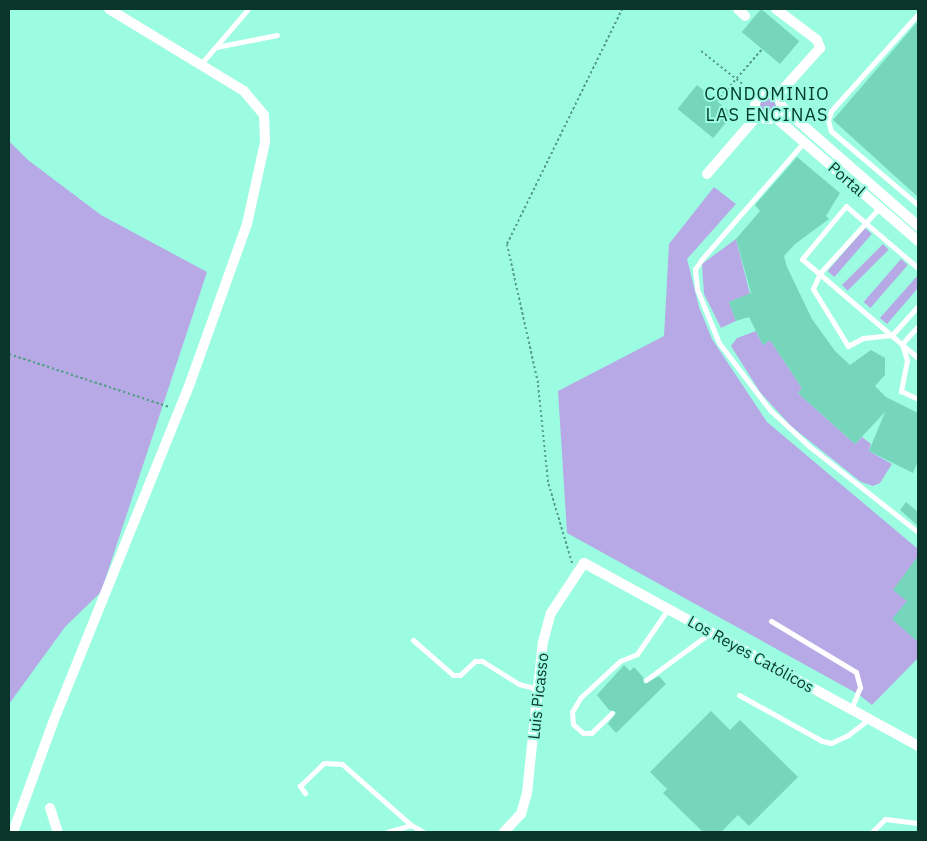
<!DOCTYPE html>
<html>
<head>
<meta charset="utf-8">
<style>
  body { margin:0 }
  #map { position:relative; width:927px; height:841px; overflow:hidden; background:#9cfce1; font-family:"IBM Plex Sans",sans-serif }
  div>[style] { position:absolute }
  .green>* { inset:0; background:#b6a9e6; transform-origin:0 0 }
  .round { border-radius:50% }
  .building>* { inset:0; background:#76d6bc; transform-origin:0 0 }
  .path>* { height:2px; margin-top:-1px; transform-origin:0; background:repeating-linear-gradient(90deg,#569d8a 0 2.5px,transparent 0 5px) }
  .lane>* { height:5px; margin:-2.5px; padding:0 2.5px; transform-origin:2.5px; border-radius:2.5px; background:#fff }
  .street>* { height:10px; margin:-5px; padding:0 5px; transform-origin:5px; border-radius:5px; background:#fff }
  .street>.ring { margin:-5px; padding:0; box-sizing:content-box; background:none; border:10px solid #fff; border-radius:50% }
  span { translate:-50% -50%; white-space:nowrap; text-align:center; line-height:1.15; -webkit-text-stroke:4px #9cfce1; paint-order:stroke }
  .street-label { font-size:16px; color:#0a352b }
  .neighbourhood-label { font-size:18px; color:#003a2e; letter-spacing:1px }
  .frame { position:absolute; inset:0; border:10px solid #0a352b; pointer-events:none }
</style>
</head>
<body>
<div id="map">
  <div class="green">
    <i class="round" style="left:758px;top:98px;width:18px;height:18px"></i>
    <i style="clip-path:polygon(9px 141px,28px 160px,101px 215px,207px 272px,101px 592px,65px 627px,9px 704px)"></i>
    <i style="clip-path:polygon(714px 187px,736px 204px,687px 259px,699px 307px,712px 339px,767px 422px,918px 549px,918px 658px,872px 705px,858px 694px,567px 533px,558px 391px,664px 336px,669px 244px)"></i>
    <i style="left:865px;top:228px;width:9px;height:57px;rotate:41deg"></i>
    <i style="clip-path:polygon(736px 239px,750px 294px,729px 302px,736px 321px,721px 328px,704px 294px,702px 264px)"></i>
    <i style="left:883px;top:244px;width:8px;height:58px;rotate:45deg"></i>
    <i style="left:901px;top:259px;width:9px;height:57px;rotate:41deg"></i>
    <i style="clip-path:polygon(918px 275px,918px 288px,887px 324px,880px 318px)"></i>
    <i style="clip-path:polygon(756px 331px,763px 345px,770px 340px,802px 388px,798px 393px,855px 444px,862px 437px,871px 444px,869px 451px,892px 464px,880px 483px,873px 486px,861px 482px,791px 426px,760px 392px,731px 346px,737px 338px)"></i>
  </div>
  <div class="building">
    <i style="left:761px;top:9px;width:50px;height:30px;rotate:40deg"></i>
    <i style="clip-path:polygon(918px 21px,918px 197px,833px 120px)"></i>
    <i style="left:697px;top:85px;width:46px;height:31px;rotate:39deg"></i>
    <i style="clip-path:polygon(797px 157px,840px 193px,826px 216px,829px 219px,795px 244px,784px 256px,787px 267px,812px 319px,835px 351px,850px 365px,871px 350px,885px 358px,885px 375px,875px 386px,886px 397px,918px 413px,918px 461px,913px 473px,869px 451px,885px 412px,855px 444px,798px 393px,802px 388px,770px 340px,763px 345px,749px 317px,736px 321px,729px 302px,751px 293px,736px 239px,760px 211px,755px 205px)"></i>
    <i style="clip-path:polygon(906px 502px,918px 512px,918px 526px,900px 510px)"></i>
    <i style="clip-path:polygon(918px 556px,918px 642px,892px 619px,907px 601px,893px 590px)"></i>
    <i style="clip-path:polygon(624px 665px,630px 671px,634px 667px,643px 677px,644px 684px,659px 676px,666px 684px,616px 733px,608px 724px,616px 712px,609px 710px,597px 695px)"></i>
    <i style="clip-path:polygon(711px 711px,730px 730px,740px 720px,798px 777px,749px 826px,738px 815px,721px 832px,703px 832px,663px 793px,667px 789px,650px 772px)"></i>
  </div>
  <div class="path">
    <i style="left:701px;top:51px;width:74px;rotate:38.4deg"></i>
    <i style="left:717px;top:101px;width:70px;rotate:-49deg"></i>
    <i style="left:9px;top:354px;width:169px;rotate:18.3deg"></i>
    <i style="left:572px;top:563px;width:84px;rotate:-106.5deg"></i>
    <i style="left:548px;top:482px;width:100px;rotate:-95.8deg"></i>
    <i style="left:538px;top:383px;width:142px;rotate:-102.6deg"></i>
    <i style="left:507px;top:244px;width:262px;rotate:-63.9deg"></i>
  </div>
  <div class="lane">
    <i style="left:918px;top:14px;width:130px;rotate:131.9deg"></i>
    <i style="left:831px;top:111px;width:9px;rotate:108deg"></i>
    <i style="left:828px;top:120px;width:11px;rotate:75deg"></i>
    <i style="left:831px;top:131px;width:114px;rotate:40.4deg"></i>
    <i style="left:216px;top:47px;width:62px;rotate:-11.1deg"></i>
    <i style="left:200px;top:65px;width:74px;rotate:-49.4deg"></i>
    <i style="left:804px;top:142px;width:155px;rotate:131.1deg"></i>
    <i style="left:702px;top:259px;width:12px;rotate:125deg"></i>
    <i style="left:695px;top:269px;width:20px;rotate:84deg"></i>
    <i style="left:697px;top:289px;width:58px;rotate:67.8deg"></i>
    <i style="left:719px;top:343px;width:84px;rotate:52.7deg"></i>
    <i style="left:770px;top:410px;width:53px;rotate:42.7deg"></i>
    <i style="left:809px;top:446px;width:139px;rotate:38.3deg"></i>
    <i style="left:881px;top:206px;width:91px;rotate:132.3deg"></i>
    <i style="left:820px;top:273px;width:17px;rotate:114deg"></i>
    <i style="left:813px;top:289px;width:67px;rotate:58.4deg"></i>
    <i style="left:848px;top:346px;width:17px;rotate:-28deg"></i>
    <i style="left:863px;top:338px;width:29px;rotate:-6deg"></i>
    <i style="left:892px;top:335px;width:39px;rotate:-48deg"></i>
    <i style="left:918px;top:268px;width:95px;rotate:-139.3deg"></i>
    <i style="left:846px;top:206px;width:69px;rotate:129.7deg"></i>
    <i style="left:802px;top:259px;width:153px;rotate:40.5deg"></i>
    <i style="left:918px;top:326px;width:24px;rotate:132deg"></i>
    <i style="left:902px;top:344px;width:17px;rotate:73deg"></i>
    <i style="left:907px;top:360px;width:32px;rotate:101deg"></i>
    <i style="left:901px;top:391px;width:19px;rotate:25deg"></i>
    <i style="left:771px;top:621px;width:99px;rotate:31deg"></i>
    <i style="left:856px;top:672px;width:16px;rotate:75deg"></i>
    <i style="left:860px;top:687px;width:24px;rotate:112deg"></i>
    <i style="left:413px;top:640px;width:53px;rotate:41.2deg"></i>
    <i style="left:453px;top:675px;width:7px"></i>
    <i style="left:460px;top:675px;width:21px;rotate:-43deg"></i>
    <i style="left:475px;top:661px;width:7px"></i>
    <i style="left:482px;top:661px;width:44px;rotate:31.9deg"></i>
    <i style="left:519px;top:684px;width:20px;rotate:15deg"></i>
    <i style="left:646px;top:680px;width:79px;rotate:-36.3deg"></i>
    <i style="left:739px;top:695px;width:95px;rotate:29deg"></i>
    <i style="left:822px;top:741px;width:9px;rotate:13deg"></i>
    <i style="left:831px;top:743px;width:19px;rotate:-25deg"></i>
    <i style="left:848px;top:735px;width:26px;rotate:-37deg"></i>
    <i style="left:612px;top:713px;width:29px;rotate:136deg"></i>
    <i style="left:591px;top:733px;width:8px;rotate:180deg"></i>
    <i style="left:583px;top:733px;width:13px;rotate:-138deg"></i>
    <i style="left:573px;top:724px;width:12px;rotate:-95deg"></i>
    <i style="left:572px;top:712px;width:16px;rotate:-60deg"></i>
    <i style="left:580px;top:698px;width:54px;rotate:-42.8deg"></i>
    <i style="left:620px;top:661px;width:18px;rotate:-22deg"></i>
    <i style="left:637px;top:654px;width:55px;rotate:-55.4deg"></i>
    <i style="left:305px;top:793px;width:9px;rotate:-126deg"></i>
    <i style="left:300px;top:786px;width:33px;rotate:-44deg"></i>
    <i style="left:324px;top:763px;width:18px;rotate:3deg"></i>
    <i style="left:342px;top:764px;width:92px;rotate:41.5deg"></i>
    <i style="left:387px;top:832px;width:25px;rotate:-16deg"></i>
    <i style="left:411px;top:825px;width:14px;rotate:30deg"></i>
    <i style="left:872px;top:832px;width:18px;rotate:-45deg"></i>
    <i style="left:885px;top:819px;width:33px;rotate:7deg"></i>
  </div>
  <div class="street">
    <i style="left:738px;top:9px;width:10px;rotate:45deg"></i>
    <i style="left:776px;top:9px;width:51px;rotate:37.1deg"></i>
    <i style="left:817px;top:40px;width:9px;rotate:69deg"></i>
    <i style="left:820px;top:48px;width:64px;rotate:131.9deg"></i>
    <i class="ring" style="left:755px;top:93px;width:16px;height:16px"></i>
    <i style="left:781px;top:106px;width:182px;rotate:41.2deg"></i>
    <i style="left:775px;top:117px;width:189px;rotate:40.9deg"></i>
    <i style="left:707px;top:174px;width:78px;rotate:-49.2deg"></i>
    <i style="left:50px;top:808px;width:25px;rotate:72deg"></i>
    <i style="left:13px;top:832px;width:119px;rotate:-69.9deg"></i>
    <i style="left:54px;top:720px;width:360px;rotate:-68deg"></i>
    <i style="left:189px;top:386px;width:172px;rotate:-70.3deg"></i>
    <i style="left:247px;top:224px;width:84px;rotate:-77.6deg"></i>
    <i style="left:265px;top:142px;width:27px;rotate:-92deg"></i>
    <i style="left:264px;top:115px;width:31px;rotate:-130deg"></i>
    <i style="left:244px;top:91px;width:158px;rotate:-148.7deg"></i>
    <i style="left:504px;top:832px;width:25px;rotate:-47deg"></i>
    <i style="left:521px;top:814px;width:22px;rotate:-74deg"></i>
    <i style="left:527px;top:793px;width:152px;rotate:-84deg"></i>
    <i style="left:543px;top:642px;width:30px;rotate:-75deg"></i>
    <i style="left:551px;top:613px;width:60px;rotate:-56.6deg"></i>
    <i style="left:584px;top:563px;width:381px;rotate:28.7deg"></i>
  </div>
  <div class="street-label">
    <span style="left:847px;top:179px;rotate:41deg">Portal</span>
    <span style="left:751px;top:654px;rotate:29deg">Los Reyes Católicos</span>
    <span style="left:538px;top:696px;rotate:-84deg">Luis Picasso</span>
  </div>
  <div class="neighbourhood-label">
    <span style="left:767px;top:105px">CONDOMINIO<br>LAS ENCINAS</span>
  </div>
  <div class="frame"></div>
</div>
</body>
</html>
